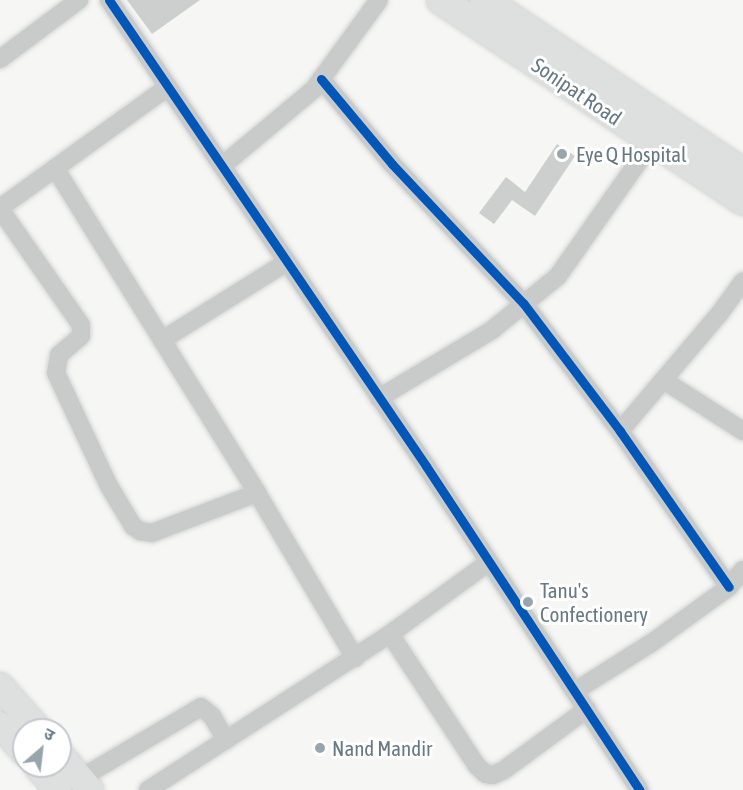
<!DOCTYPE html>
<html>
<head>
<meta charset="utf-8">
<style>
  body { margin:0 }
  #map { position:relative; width:743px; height:790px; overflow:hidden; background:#f6f6f5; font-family:"Asap Condensed","Noto Sans Devanagari",sans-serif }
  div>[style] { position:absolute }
  .building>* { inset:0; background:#cdcfcf }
  .roads { filter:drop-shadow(0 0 2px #d2d3d3) drop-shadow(0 0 2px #d2d3d3) }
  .minor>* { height:18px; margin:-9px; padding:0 9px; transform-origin:9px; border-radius:9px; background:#c9caca }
  .secondary>* { height:26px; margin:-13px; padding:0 13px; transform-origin:13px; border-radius:13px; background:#dedfdf }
  .primary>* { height:28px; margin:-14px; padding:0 14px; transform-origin:14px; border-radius:14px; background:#dedfdf }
  .cycleway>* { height:9px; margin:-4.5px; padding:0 4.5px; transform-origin:4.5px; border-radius:4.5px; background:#0057b8 }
  .dots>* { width:16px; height:16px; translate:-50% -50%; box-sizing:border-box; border:3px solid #fff; border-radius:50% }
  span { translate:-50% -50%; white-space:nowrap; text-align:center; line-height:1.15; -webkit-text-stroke:6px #fff; paint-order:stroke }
  .street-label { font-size:21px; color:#677984 }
  .poi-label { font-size:21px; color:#677984 }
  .left { translate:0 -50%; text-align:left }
  .north { position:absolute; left:12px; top:718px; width:60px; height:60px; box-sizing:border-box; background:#fff; border:2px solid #c2c9ce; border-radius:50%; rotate:28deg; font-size:16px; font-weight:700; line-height:24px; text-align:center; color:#677984 }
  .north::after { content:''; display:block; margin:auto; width:21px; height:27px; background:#99a5ac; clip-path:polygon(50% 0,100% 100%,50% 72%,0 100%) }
</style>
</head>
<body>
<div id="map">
  <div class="building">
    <i style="clip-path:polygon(127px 0,200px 0,152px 34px)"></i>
    <i style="clip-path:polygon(557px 144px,575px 156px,535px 216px,512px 200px,494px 224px,479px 213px,506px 177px,525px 192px)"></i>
  </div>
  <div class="roads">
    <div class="minor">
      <i style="left:109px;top:0;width:564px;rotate:55.77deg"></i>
      <i style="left:426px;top:466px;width:388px;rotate:56.6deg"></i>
      <i style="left:0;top:59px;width:99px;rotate:-36.8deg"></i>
      <i style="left:321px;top:79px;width:111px;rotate:50.1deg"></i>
      <i style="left:392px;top:164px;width:192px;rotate:46.7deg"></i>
      <i style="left:524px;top:304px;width:159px;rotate:52.9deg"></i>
      <i style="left:620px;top:431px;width:190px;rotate:55.1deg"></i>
      <i style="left:222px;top:166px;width:120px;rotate:-39.9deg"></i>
      <i style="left:314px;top:89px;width:110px;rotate:-53.9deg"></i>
      <i style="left:55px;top:168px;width:383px;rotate:58.1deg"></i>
      <i style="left:257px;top:493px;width:192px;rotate:59.3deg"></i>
      <i style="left:0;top:208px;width:207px;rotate:-35.8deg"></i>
      <i style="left:0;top:209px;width:141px;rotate:55.1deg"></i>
      <i style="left:81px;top:325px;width:11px;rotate:90deg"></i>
      <i style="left:81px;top:336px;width:29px;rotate:139deg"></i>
      <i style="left:59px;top:355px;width:18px;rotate:99deg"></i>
      <i style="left:56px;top:373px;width:125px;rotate:64.9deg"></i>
      <i style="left:109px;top:486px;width:47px;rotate:59deg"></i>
      <i style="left:133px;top:526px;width:9px;rotate:36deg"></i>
      <i style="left:140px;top:531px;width:12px;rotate:9deg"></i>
      <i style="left:152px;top:533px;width:112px;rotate:-20.9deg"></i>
      <i style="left:162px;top:340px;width:147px;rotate:-32deg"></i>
      <i style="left:663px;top:380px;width:95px;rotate:32.5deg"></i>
      <i style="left:379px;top:398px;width:132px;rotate:-31deg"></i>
      <i style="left:492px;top:330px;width:85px;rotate:-39.3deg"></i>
      <i style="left:558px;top:276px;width:165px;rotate:-54.9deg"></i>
      <i style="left:620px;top:431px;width:155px;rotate:-49.7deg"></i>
      <i style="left:720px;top:313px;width:39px;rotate:-54deg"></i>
      <i style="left:390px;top:634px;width:122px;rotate:-36deg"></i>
      <i style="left:575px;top:691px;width:89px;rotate:-32.1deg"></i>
      <i style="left:650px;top:644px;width:97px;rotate:-35.8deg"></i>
      <i style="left:729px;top:587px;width:22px;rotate:-51deg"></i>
      <i style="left:81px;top:778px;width:139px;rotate:-30.6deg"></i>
      <i style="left:201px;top:707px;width:14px;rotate:39deg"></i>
      <i style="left:212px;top:716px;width:28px;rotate:60deg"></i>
      <i style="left:148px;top:790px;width:288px;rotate:-32.8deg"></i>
      <i style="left:390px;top:634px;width:158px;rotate:56.6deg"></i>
      <i style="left:477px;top:766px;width:12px;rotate:42deg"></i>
      <i style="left:486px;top:774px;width:7px;rotate:8deg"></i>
      <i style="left:493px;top:775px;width:12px;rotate:-24deg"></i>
      <i style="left:504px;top:770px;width:103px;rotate:-36.3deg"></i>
    </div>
    <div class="secondary">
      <i style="left:0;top:686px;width:59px;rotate:48.4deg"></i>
      <i style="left:0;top:725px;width:36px;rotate:48deg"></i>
      <i style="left:60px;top:754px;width:47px;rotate:50.2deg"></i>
      <i style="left:37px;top:766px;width:32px;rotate:49deg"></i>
    </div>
    <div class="primary">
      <i style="left:441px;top:0;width:363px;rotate:33.6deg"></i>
      <i style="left:484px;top:0;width:311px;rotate:33.7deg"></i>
    </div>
  </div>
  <div class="cycleway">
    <i style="left:109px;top:0;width:564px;rotate:55.77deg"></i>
    <i style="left:426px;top:466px;width:388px;rotate:56.6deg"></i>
    <i style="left:321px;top:79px;width:111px;rotate:50.1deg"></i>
    <i style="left:392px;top:164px;width:192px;rotate:46.7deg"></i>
    <i style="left:524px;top:304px;width:159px;rotate:52.9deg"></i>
    <i style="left:620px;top:431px;width:190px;rotate:55.1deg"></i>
  </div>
  <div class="dots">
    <i style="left:562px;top:154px;background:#99a5ac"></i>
    <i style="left:528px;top:602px;background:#99a5ac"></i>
    <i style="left:320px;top:748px;background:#99a5ac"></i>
  </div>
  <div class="street-label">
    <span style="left:577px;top:91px;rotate:34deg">Sonipat Road</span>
  </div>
  <div class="poi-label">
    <span class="left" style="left:576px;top:154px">Eye Q Hospital</span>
    <span class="left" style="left:540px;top:602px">Tanu's<br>Confectionery</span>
    <span class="left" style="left:332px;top:748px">Nand Mandir</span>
  </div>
  <div class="north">उ</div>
</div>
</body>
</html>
